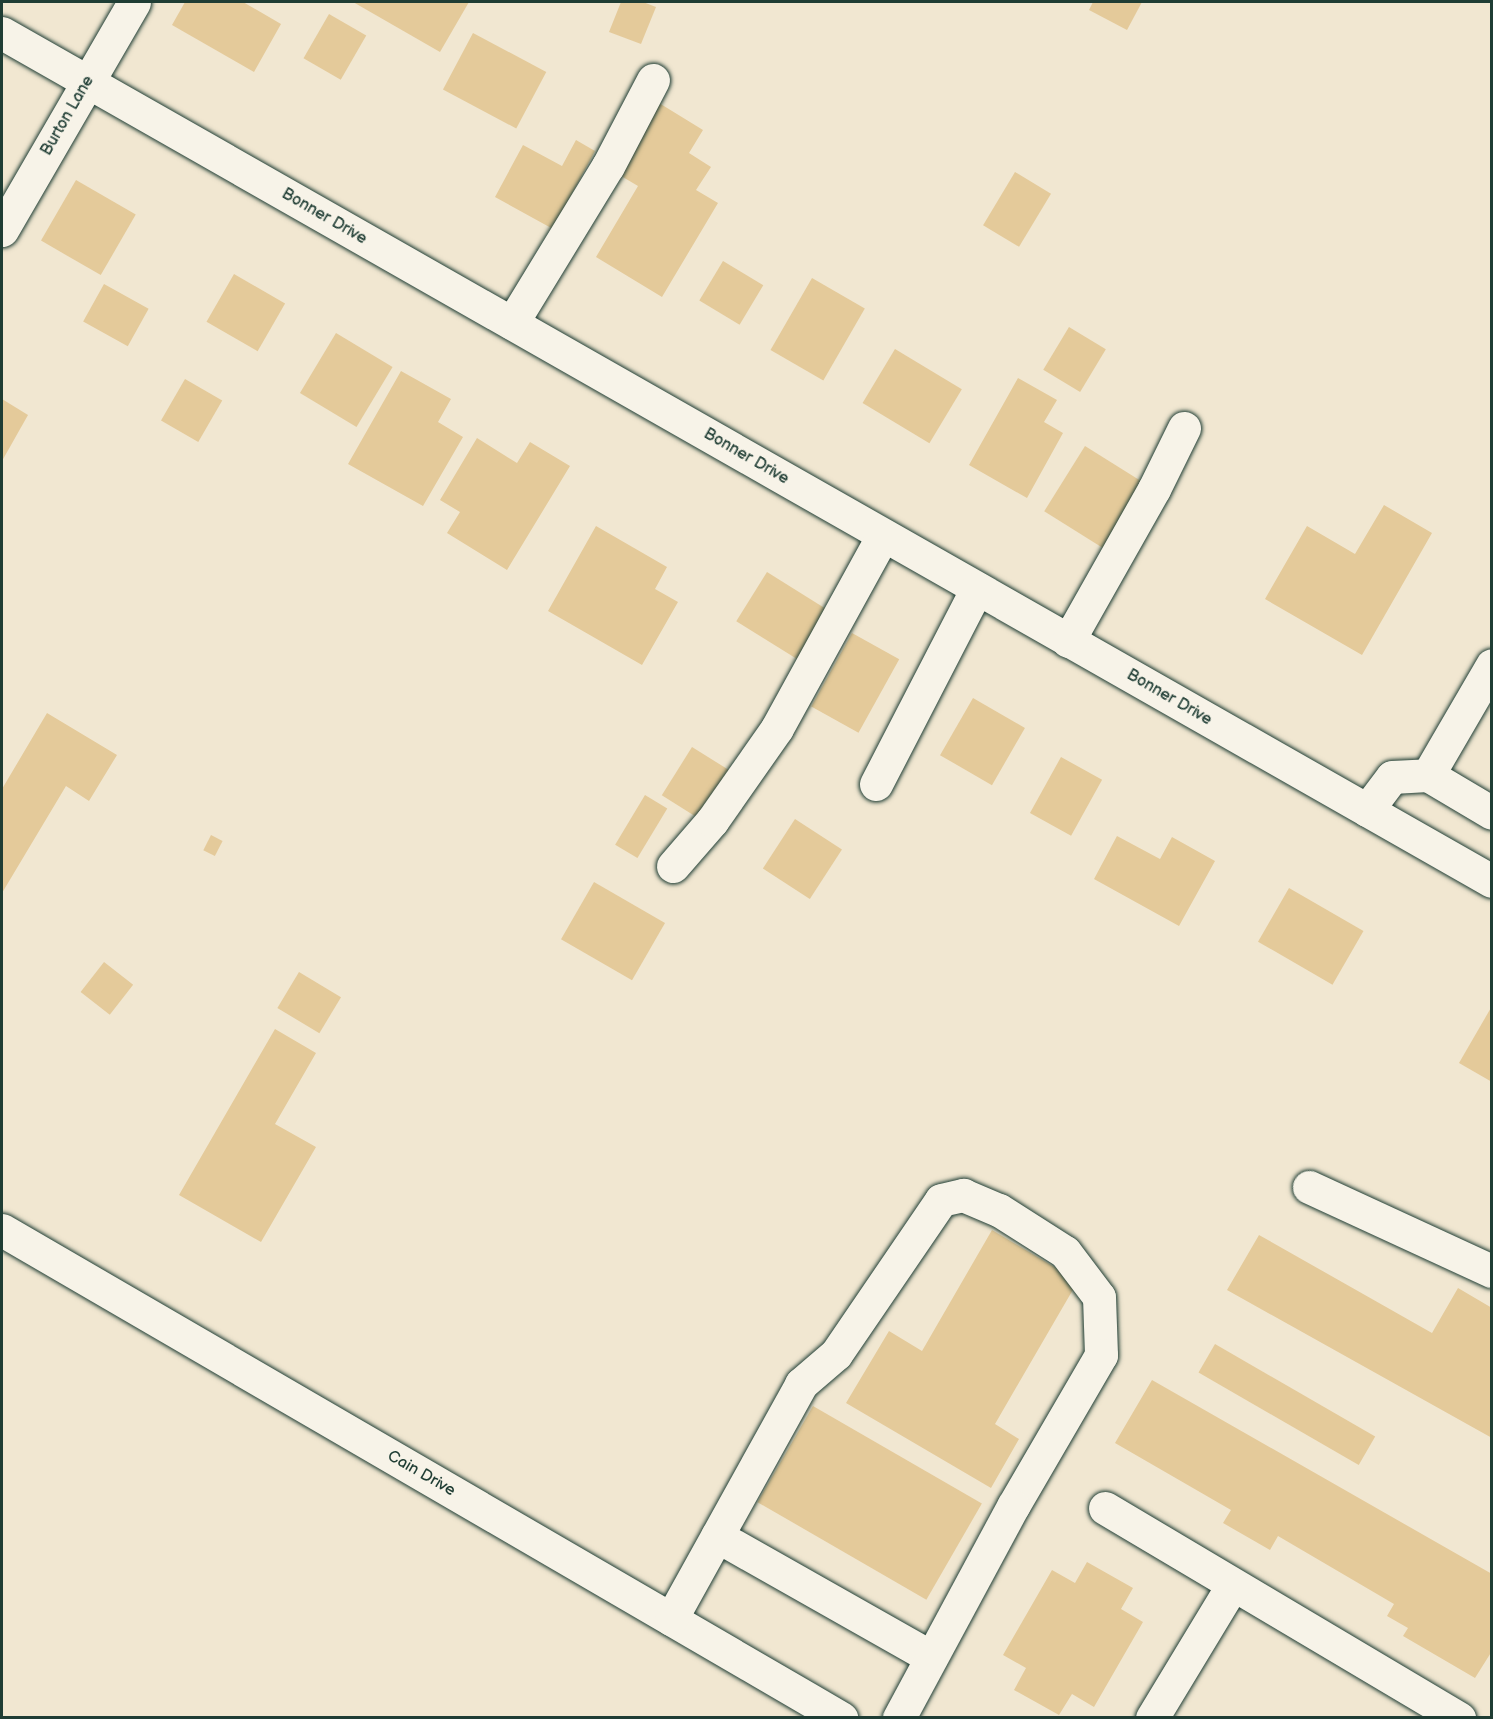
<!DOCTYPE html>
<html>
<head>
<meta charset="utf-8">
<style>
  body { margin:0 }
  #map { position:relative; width:1493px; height:1719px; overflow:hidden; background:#f1e7d1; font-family:"Balsamiq Sans",sans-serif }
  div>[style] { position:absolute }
  .building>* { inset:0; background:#e4ca9a; transform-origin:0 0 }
  .roads { filter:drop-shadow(0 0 2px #1f3d34) drop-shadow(0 0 2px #1f3d34) }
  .minor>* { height:33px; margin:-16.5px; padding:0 16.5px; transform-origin:16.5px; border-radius:16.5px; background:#f7f3e8 }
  span { translate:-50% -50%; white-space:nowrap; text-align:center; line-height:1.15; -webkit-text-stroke:6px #f7f3e8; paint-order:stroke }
  .street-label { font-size:16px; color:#1f3d34 }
  .frame { position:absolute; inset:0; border:3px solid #1f3d34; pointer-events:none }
</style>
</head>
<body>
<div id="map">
  <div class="building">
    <i style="clip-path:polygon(185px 2px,243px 2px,281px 24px,254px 72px,172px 25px)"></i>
    <i style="clip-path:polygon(353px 2px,469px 2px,440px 52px)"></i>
    <i style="clip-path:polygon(621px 2px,643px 2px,656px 7px,641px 44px,609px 32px)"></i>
    <i style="clip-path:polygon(1093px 2px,1142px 2px,1127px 30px,1089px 10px)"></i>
    <i style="left:329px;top:14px;width:43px;height:51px;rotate:30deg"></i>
    <i style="left:473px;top:33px;width:83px;height:64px;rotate:28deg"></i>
    <i style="clip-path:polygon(659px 103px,703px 130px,689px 153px,711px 167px,696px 190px,718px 203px,662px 297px,596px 257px,638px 186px,616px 173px)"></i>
    <i style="clip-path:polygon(576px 140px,595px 151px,553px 229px,495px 197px,523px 145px,562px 166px)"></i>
    <i style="left:1015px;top:172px;width:42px;height:62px;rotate:31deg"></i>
    <i style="left:76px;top:180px;width:69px;height:70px;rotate:30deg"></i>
    <i style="left:723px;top:261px;width:47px;height:46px;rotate:31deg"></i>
    <i style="left:234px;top:274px;width:59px;height:55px;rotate:30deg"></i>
    <i style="left:812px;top:278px;width:61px;height:83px;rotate:30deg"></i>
    <i style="left:104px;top:284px;width:51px;height:43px;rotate:29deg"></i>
    <i style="left:1069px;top:327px;width:43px;height:50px;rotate:31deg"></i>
    <i style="left:336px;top:333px;width:66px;height:70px;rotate:31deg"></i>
    <i style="left:895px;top:349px;width:78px;height:63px;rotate:31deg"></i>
    <i style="clip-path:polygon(401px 371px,451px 399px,438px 422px,463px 437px,423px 506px,348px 464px)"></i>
    <i style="clip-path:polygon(1018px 378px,1057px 400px,1044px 422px,1063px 433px,1027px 498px,969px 465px)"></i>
    <i style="left:185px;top:379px;width:43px;height:48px;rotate:30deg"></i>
    <i style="clip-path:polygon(2px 399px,28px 415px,2px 461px)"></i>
    <i style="clip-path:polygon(477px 438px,517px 463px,530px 442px,570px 466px,507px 570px,447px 533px,460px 512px,440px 500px)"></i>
    <i style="left:1085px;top:446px;width:73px;height:77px;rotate:32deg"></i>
    <i style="clip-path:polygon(1384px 505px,1432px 533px,1362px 655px,1265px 599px,1307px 526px,1355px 554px)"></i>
    <i style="clip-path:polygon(596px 526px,667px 567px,655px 589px,678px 602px,642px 665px,548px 611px)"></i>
    <i style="left:767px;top:572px;width:73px;height:58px;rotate:32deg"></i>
    <i style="left:852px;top:633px;width:54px;height:84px;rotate:29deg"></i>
    <i style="left:973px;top:698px;width:60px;height:66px;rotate:30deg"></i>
    <i style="clip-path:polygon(47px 713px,117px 755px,89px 801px,66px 786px,2px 893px,2px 789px)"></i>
    <i style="left:692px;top:747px;width:45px;height:57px;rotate:32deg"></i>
    <i style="left:1061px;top:757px;width:47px;height:64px;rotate:29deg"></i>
    <i style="left:645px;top:795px;width:26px;height:58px;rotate:31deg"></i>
    <i style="left:795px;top:819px;width:56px;height:59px;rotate:33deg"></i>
    <i style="left:211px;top:835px;width:13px;height:17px;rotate:27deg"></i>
    <i style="clip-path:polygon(1117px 836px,1160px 859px,1172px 837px,1215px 861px,1179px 926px,1094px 879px)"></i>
    <i style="left:594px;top:882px;width:82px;height:66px;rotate:30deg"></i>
    <i style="left:1289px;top:888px;width:86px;height:62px;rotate:30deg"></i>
    <i style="left:104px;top:962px;width:37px;height:38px;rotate:38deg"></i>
    <i style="left:299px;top:972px;width:49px;height:42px;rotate:31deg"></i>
    <i style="clip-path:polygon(1492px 1006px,1492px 1082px,1459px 1063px)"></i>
    <i style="clip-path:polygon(275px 1029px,316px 1053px,275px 1124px,316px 1147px,261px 1242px,179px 1195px)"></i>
    <i style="clip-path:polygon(992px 1230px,1078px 1281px,995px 1424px,1019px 1439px,991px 1488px,846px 1403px,889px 1331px,922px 1351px)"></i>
    <i style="clip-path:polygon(1259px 1235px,1432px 1333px,1458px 1288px,1492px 1308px,1492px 1438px,1227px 1290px)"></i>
    <i style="left:1215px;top:1344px;width:185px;height:33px;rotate:30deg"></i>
    <i style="clip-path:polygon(1152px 1380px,1492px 1574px,1492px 1651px,1475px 1678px,1403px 1636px,1408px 1628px,1387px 1616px,1394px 1604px,1278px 1536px,1270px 1550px,1223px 1523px,1231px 1510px,1115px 1443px)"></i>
    <i style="left:813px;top:1406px;width:195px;height:111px;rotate:30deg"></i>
    <i style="clip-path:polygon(1087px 1562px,1133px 1588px,1121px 1609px,1143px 1622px,1094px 1707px,1072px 1694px,1059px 1715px,1014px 1690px,1026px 1668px,1003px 1655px,1052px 1570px,1075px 1583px)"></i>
  </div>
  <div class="roads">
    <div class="minor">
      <i style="left:2px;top:33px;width:1714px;rotate:29.65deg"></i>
      <i style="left:2px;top:230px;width:263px;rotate:-59.9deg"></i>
      <i style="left:512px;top:323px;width:184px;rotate:-58.6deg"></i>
      <i style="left:608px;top:166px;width:97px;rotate:-62.4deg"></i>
      <i style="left:1068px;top:641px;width:175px;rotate:-60.5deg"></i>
      <i style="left:1154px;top:489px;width:68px;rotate:-63.8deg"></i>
      <i style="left:1428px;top:775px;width:74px;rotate:30.7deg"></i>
      <i style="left:876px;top:784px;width:220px;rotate:-62.7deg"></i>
      <i style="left:1367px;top:810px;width:41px;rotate:-52.9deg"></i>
      <i style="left:1392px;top:777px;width:36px;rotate:-3deg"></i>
      <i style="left:1428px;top:775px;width:127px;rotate:-59.8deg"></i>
      <i style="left:673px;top:866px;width:60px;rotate:-49.1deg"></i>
      <i style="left:712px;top:821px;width:113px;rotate:-55deg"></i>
      <i style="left:777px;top:728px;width:220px;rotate:-61.2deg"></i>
      <i style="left:1309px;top:1187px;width:201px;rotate:24.7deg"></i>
      <i style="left:2px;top:1230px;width:971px;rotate:30.18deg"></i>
      <i style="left:1105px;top:1508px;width:412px;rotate:30.7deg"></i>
      <i style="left:717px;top:1536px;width:246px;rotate:29.5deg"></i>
      <i style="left:671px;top:1619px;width:269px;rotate:-61deg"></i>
      <i style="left:801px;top:1384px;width:46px;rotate:-40.6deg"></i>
      <i style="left:836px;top:1354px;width:186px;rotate:-55.7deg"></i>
      <i style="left:941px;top:1200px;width:23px;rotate:-13deg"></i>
      <i style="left:963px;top:1195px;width:39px;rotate:23deg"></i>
      <i style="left:999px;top:1210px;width:78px;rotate:32.5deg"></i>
      <i style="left:1065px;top:1252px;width:56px;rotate:52.9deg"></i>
      <i style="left:1099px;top:1297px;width:58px;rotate:88deg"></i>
      <i style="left:1101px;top:1355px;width:175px;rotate:120.2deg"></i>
      <i style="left:1013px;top:1506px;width:241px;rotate:118.3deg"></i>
      <i style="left:1152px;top:1718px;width:154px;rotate:-58.8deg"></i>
    </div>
  </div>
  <div class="street-label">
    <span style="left:68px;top:116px;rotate:-60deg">Burton Lane</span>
    <span style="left:324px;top:217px;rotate:30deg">Bonner Drive</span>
    <span style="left:746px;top:457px;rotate:30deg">Bonner Drive</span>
    <span style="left:1169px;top:698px;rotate:30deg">Bonner Drive</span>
    <span style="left:421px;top:1474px;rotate:30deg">Cain Drive</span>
  </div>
  <div class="frame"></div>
</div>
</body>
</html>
